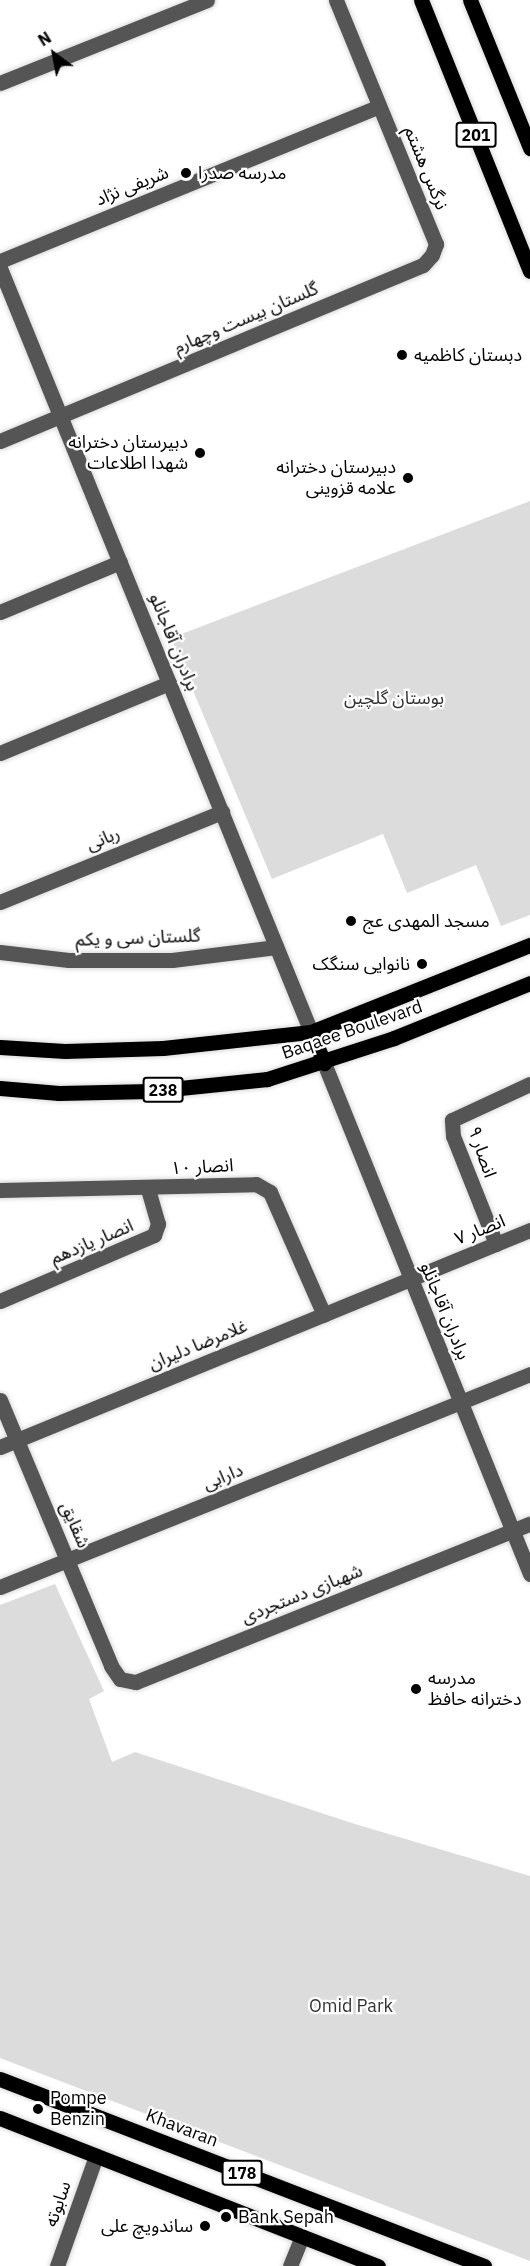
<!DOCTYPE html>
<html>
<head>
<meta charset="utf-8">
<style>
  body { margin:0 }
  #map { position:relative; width:530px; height:2266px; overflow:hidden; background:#fff; font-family:"IBM Plex Sans","Noto Sans Arabic",sans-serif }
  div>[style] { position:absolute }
  .green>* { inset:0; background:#dcdcdc }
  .roads { filter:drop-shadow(0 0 2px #dbdbdb) drop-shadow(0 0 2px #dbdbdb) }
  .minor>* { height:15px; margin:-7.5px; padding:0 7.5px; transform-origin:7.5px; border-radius:7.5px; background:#555 }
  .major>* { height:15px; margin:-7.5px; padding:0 7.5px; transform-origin:7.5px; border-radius:7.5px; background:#000 }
  .dots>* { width:16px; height:16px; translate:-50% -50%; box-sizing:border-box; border:3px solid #fff; border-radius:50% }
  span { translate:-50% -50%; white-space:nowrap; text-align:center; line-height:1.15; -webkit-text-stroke:4.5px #fff; paint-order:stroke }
  .shield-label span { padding:2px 4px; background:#fff; border:2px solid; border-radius:4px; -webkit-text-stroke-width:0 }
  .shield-label { font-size:16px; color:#000; font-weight:700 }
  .street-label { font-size:18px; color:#000 }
  .poi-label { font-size:18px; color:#000 }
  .left { translate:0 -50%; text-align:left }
  .right { translate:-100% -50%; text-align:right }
  .park-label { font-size:18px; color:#333 }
  .north { position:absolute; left:24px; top:24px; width:60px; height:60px; -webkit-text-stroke:4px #fff; paint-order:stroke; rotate:328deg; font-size:16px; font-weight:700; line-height:24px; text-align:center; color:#000 }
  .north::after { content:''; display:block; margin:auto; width:21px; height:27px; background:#000; clip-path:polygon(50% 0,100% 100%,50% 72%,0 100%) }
</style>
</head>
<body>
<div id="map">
  <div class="green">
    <i style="clip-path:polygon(530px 501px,530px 915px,501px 926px,476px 865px,407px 893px,383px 834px,272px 879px,171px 638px)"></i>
    <i style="clip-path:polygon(55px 1584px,104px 1691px,89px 1699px,112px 1762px,135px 1752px,355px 1824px,530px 1876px,530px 2261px,0 2058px,0 1605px)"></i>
  </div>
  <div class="roads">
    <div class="minor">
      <i style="left:0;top:83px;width:223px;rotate:-21.8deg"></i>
      <i style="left:0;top:261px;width:409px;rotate:-22.2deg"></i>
      <i style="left:0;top:268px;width:825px;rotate:67.85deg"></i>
      <i style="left:0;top:441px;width:458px;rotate:-22.6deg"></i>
      <i style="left:423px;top:265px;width:13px;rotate:-48deg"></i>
      <i style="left:432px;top:255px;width:12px;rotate:-70deg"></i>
      <i style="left:436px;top:244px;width:264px;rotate:-112.3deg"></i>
      <i style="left:0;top:612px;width:130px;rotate:-22.6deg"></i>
      <i style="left:0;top:753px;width:183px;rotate:-22.5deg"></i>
      <i style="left:0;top:902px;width:240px;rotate:-22.1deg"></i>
      <i style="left:0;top:952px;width:69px;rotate:6.6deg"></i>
      <i style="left:69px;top:960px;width:103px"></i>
      <i style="left:172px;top:960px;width:105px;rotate:-7.1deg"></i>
      <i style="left:324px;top:1063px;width:551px;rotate:68.04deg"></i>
      <i style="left:0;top:1190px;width:256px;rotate:-1.3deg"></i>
      <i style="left:256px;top:1184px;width:16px;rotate:30deg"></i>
      <i style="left:270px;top:1192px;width:134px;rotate:66.3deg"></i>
      <i style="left:496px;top:1244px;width:116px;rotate:-111.7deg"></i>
      <i style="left:453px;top:1136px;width:16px;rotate:-94deg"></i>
      <i style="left:452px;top:1120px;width:86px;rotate:-24.8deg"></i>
      <i style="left:0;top:1301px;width:168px;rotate:-23.2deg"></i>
      <i style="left:154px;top:1235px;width:12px;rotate:-70deg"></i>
      <i style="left:158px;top:1224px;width:36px;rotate:-106deg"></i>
      <i style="left:0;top:1400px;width:288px;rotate:67.3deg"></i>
      <i style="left:111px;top:1666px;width:16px;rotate:55deg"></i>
      <i style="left:120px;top:1679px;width:16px;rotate:11deg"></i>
      <i style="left:136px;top:1682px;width:424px;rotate:-21.9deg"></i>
      <i style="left:0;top:1447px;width:573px;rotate:-22.27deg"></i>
      <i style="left:0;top:1587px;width:571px;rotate:-21.89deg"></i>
      <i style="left:57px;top:2266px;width:117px;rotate:-70.5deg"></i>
      <i style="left:290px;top:2266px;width:32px;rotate:-68deg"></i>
    </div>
    <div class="major">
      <i style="left:421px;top:0;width:292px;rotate:68.1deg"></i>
      <i style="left:470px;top:0;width:160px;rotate:67.9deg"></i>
      <i style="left:311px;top:1032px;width:34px;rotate:67deg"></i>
      <i style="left:0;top:1047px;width:65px;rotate:3.5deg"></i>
      <i style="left:65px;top:1051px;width:98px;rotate:-1.8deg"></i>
      <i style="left:163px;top:1048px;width:149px;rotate:-6.2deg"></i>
      <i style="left:311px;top:1032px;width:236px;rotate:-21.7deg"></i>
      <i style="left:0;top:1088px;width:59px;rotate:4.8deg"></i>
      <i style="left:59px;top:1093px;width:92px;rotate:-1.2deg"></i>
      <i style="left:151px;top:1091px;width:117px;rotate:-5.9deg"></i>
      <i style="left:267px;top:1079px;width:133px;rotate:-17.9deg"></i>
      <i style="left:394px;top:1038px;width:147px;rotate:-22deg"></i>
      <i style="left:0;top:2079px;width:519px;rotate:21.12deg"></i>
      <i style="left:0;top:2118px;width:406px;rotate:21.4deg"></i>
    </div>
  </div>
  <div class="dots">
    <i style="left:186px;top:173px;background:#000"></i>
    <i style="left:402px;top:355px;background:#000"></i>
    <i style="left:200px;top:453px;background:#000"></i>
    <i style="left:408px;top:478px;background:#000"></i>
    <i style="left:351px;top:921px;background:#000"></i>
    <i style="left:422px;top:964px;background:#000"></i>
    <i style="left:416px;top:1689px;background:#000"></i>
    <i style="left:38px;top:2109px;background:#000"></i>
    <i style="left:226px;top:2217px;background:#000"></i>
    <i style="left:205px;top:2226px;background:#000"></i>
  </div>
  <div class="shield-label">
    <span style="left:476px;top:135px">201</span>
    <span style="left:163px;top:1090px">238</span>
    <span style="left:242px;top:2173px">178</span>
  </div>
  <div class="street-label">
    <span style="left:426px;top:168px;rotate:68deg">نرگس هشتم</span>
    <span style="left:132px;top:186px;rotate:-22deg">شریفی نژاد</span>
    <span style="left:246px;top:318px;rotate:-23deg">گلستان بیست وچهارم</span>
    <span style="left:174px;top:642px;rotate:68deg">برادران آقاجانلو</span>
    <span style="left:103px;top:839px;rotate:-22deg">ربانی</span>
    <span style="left:138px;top:938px;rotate:-2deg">گلستان سی و یکم</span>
    <span style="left:352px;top:1030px;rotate:-19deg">Baqaee Boulevard</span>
    <span style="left:482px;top:1152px;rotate:71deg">انصار ۹</span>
    <span style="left:202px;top:1167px;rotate:-3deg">انصار ۱۰</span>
    <span style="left:480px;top:1230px;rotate:-22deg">انصار ۷</span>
    <span style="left:92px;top:1242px;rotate:-23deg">انصار یازدهم</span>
    <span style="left:445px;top:1311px;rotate:68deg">برادران آقاجانلو</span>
    <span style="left:198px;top:1345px;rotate:-22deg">غلامرضا دلیران</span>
    <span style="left:223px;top:1477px;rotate:-22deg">دارابی</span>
    <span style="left:75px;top:1525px;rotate:67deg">شقایق</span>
    <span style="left:302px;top:1594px;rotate:-22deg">شهبازی دستجردی</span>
    <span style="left:182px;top:2128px;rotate:21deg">Khavaran</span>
    <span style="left:58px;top:2204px;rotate:-71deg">سابوته</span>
  </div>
  <div class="poi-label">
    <span class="left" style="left:198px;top:173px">مدرسه صدرا</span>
    <span class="left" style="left:414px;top:355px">دبستان کاظمیه</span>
    <span class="right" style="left:188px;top:453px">دبیرستان دخترانه<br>شهدا اطلاعات</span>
    <span class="right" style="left:396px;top:478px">دبیرستان دخترانه<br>علامه قزوینی</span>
    <span class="left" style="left:363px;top:921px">مسجد المهدی عج</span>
    <span class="right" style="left:410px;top:964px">نانوایی سنگک</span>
    <span class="left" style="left:428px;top:1689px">مدرسه<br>دخترانه حافظ</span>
    <span class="left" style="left:50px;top:2109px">Pompe<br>Benzin</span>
    <span class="left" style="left:238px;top:2217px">Bank Sepah</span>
    <span class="right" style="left:193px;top:2226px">ساندویچ علی</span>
  </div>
  <div class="park-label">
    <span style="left:394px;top:698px">بوستان گلچین</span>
    <span style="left:351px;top:2006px">Omid Park</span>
  </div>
  <div class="north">N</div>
</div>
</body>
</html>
